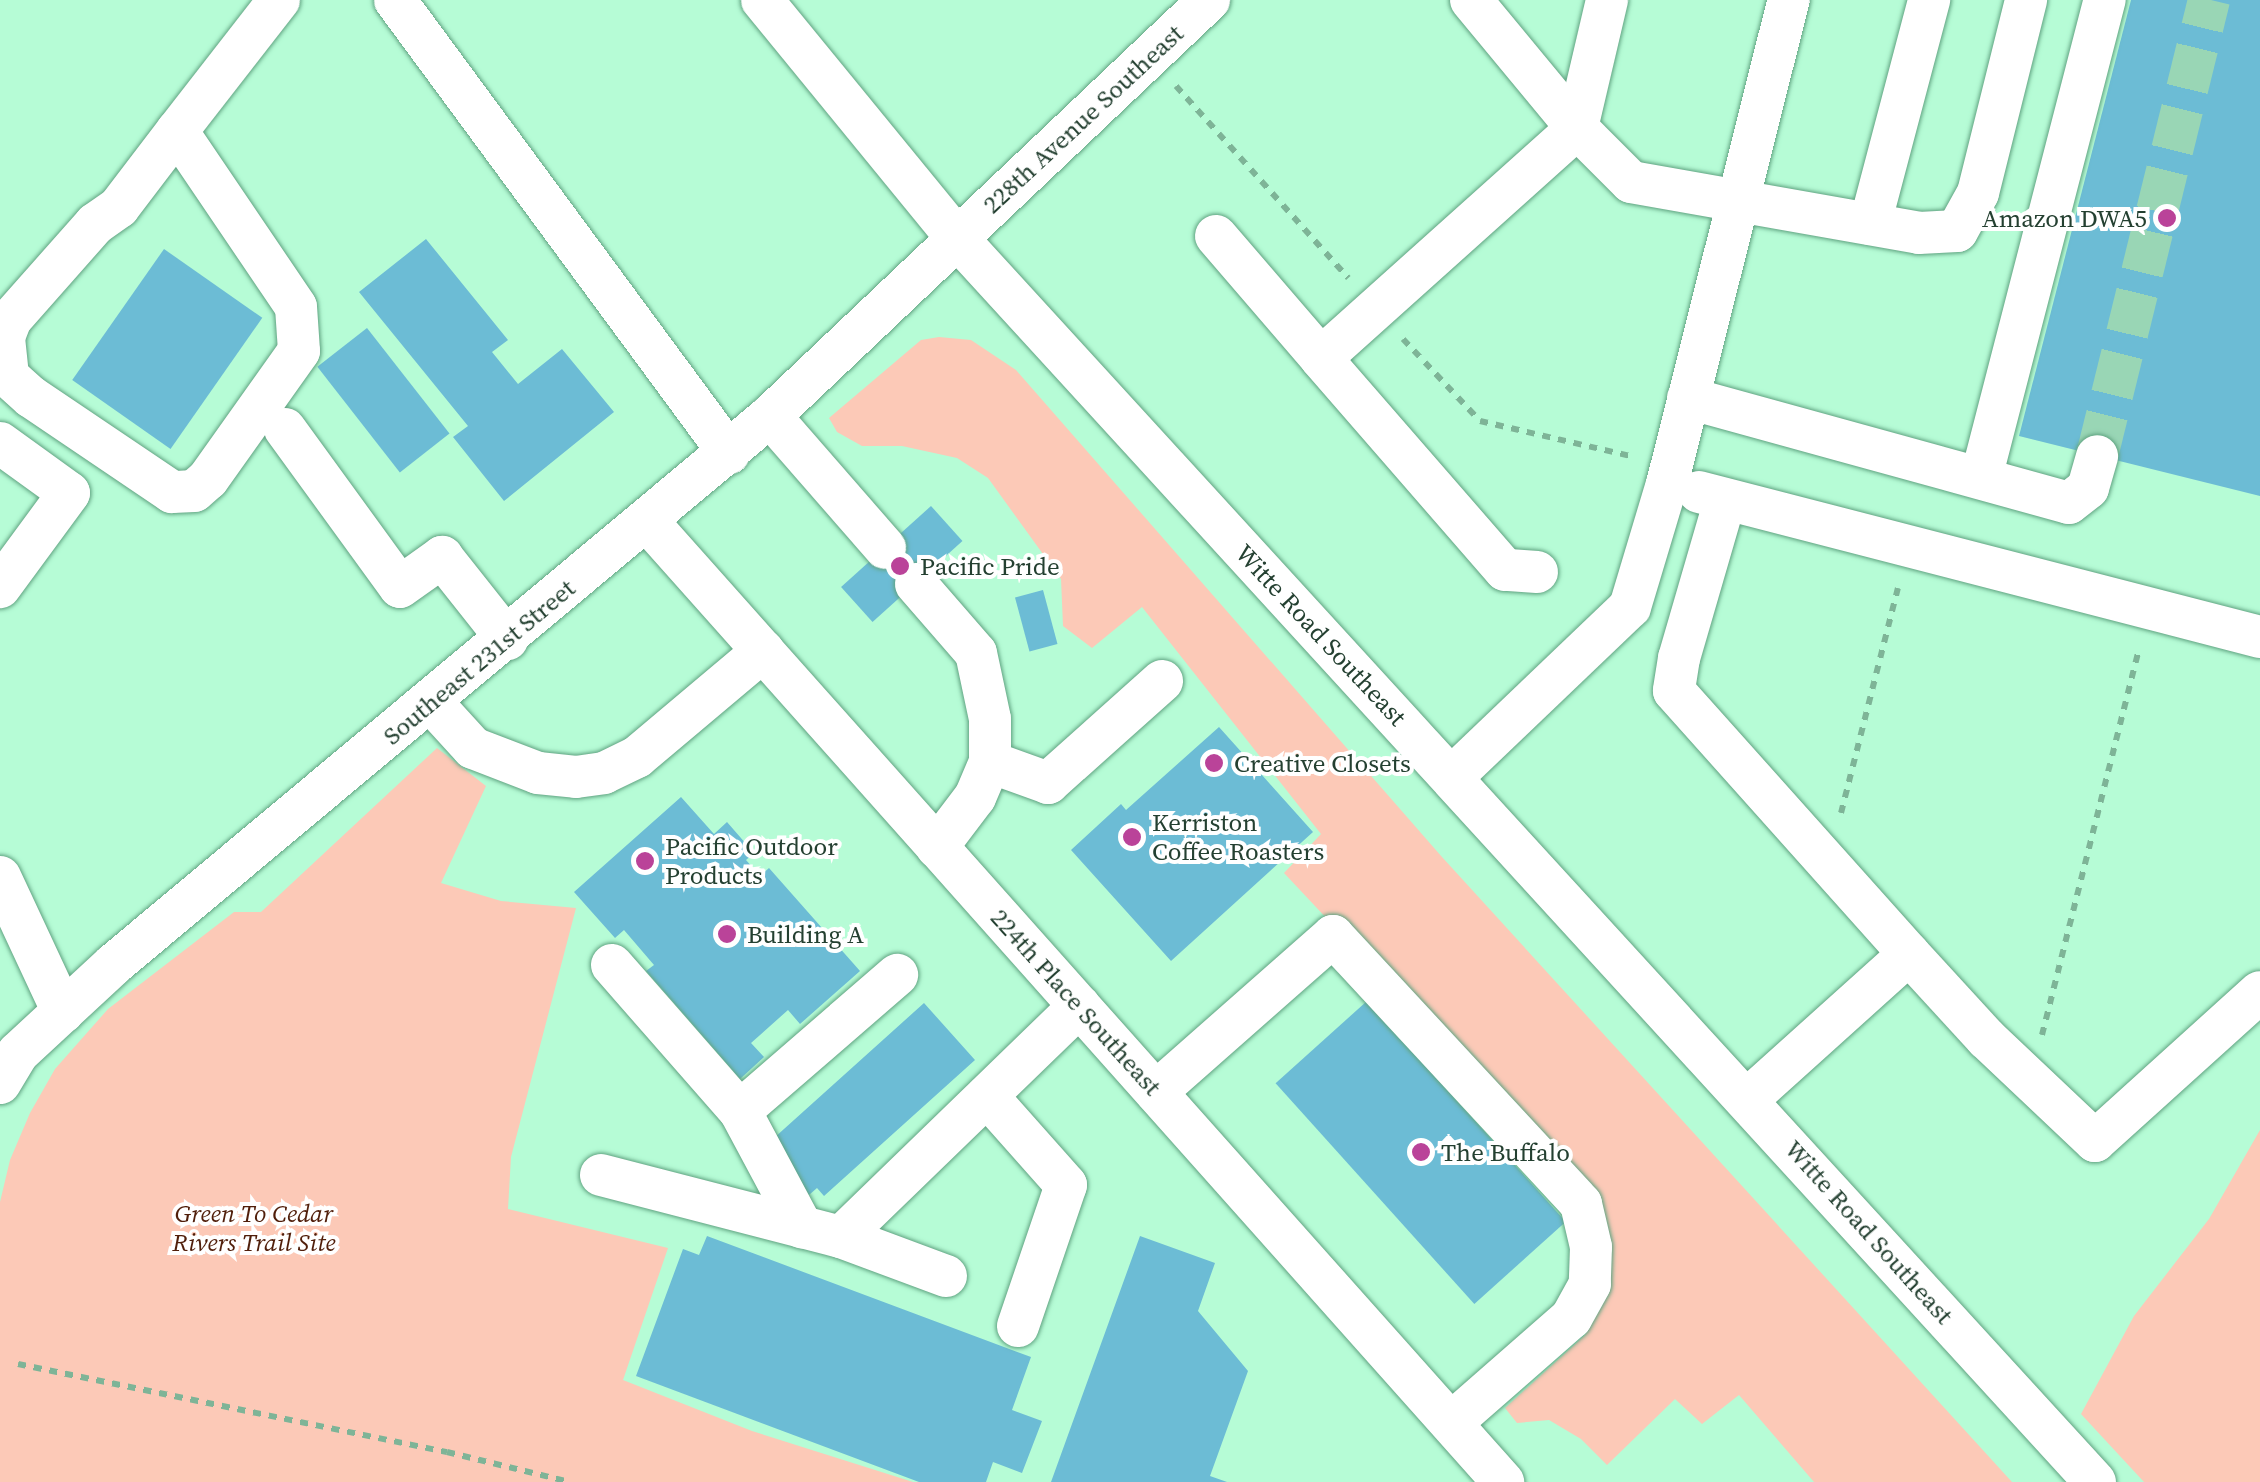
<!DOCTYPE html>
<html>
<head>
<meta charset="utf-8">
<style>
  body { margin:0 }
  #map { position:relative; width:2260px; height:1482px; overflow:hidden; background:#b6fcd6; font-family:"Source Serif 4",serif }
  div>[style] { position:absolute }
  .green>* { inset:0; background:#fcc9b7 }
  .building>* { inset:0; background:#6cbcd5; transform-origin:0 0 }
  .minor-tunnel>* { height:42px; margin-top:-21px; transform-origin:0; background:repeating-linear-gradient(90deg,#99d6b5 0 42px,transparent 0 63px) }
  .path>* { height:6px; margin-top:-3px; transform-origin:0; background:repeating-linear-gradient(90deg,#7eb497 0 8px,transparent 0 16px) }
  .roads { filter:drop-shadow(0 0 2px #60a381) drop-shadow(0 0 2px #60a381) }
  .minor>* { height:42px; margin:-21px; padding:0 21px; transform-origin:21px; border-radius:21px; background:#fff }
  .dots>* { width:28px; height:28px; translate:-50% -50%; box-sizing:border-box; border:5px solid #fff; border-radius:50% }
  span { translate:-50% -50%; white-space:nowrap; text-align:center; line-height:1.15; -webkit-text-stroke:8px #fff; paint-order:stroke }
  .street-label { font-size:25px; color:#244031 }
  .poi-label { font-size:25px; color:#244031 }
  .right { translate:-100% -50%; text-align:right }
  .left { translate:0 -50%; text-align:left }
  .park-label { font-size:25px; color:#501e0a; font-style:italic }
</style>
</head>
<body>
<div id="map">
  <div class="green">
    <i style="clip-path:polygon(939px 337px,971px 340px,1016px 370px,1442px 857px,2012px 1482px,1814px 1482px,1739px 1395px,1702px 1424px,1675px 1399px,1607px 1465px,1581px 1439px,1549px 1420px,1517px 1423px,1505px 1408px,1585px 1335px,1603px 1297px,1592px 1201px,1284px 873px,1321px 834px,1142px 607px,1092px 648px,1063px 626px,1061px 579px,988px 478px,957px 458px,902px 446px,862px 446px,837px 432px,829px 418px,921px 340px)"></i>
    <i style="clip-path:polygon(437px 748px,486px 786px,441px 883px,501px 901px,576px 908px,511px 1157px,508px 1209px,668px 1248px,623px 1380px,752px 1431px,913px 1482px,0 1482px,0 1202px,10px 1160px,30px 1113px,55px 1069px,108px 1009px,234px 912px,261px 912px)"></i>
    <i style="clip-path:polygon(2260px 1130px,2260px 1482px,2144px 1482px,2081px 1414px,2134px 1316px,2209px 1219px)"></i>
  </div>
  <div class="building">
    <i style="clip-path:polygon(2131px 0,2260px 0,2260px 496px,2019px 436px)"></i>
    <i style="clip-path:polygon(426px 239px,508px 340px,492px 352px,518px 384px,562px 349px,614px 412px,504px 501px,453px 437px,468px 426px,359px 292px)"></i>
    <i style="left:164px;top:249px;width:120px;height:160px;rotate:35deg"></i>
    <i style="left:367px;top:328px;width:134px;height:63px;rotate:52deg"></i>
    <i style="left:931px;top:506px;width:47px;height:121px;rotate:48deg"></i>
    <i style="left:1043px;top:590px;width:56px;height:29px;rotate:75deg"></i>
    <i style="clip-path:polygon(1219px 727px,1313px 832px,1171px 961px,1071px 850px,1121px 804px,1126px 810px)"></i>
    <i style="clip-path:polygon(681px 797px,714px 834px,727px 822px,754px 853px,746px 860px,760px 876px,769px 868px,860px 971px,800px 1024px,788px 1010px,751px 1043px,764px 1057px,740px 1079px,646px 971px,654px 965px,624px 930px,615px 938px,574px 892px)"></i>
    <i style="left:1367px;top:1001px;width:297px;height:123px;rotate:48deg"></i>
    <i style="clip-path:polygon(924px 1003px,975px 1060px,824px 1196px,817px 1188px,809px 1195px,774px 1138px)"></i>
    <i style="clip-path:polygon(707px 1236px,1031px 1357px,1012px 1410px,1042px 1421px,1022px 1473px,993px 1462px,986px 1482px,919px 1482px,636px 1376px,683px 1249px,699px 1255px)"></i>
    <i style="clip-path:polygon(1140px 1236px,1215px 1263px,1198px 1311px,1248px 1371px,1210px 1476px,1227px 1482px,1051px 1482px)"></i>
  </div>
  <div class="minor-tunnel">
    <i style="left:2097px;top:456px;width:470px;rotate:-76.2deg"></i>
  </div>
  <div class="path">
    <i style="left:1176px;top:86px;width:258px;rotate:48.1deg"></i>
    <i style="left:1403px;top:339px;width:112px;rotate:46.8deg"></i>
    <i style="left:1480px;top:421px;width:155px;rotate:13.1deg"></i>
    <i style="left:1841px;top:813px;width:232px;rotate:-75.8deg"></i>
    <i style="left:2042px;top:1035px;width:398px;rotate:-75.9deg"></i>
    <i style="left:18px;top:1364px;width:438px;rotate:11.6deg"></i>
    <i style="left:447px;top:1452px;width:127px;rotate:13.7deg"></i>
  </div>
  <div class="roads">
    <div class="minor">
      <i style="left:395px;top:0;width:563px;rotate:53.6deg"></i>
      <i style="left:762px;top:0;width:308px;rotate:50.7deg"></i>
      <i style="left:957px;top:238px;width:1686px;rotate:47.55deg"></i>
      <i style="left:1471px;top:0;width:166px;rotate:50.4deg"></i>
      <i style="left:1577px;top:128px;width:76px;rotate:45deg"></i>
      <i style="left:1631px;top:182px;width:292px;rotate:10deg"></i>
      <i style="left:1919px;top:233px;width:38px;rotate:-3deg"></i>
      <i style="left:1957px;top:231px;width:43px;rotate:-61.1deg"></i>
      <i style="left:1978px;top:193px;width:199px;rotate:-76deg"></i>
      <i style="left:177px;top:131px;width:212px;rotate:55.9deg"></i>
      <i style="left:296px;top:307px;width:44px;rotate:86.1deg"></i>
      <i style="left:299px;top:351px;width:157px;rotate:125.4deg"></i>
      <i style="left:208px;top:479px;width:18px;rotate:139deg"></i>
      <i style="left:194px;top:491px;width:22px;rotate:177deg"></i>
      <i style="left:172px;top:492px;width:170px;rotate:-146deg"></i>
      <i style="left:31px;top:397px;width:31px;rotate:-138deg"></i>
      <i style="left:8px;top:376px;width:39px;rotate:-96deg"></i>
      <i style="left:4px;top:337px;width:19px;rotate:-69deg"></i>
      <i style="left:11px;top:319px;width:127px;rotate:-48.5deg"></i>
      <i style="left:95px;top:224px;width:29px;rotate:-35deg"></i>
      <i style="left:119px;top:207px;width:96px;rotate:-52.7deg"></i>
      <i style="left:177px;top:131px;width:166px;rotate:-52.1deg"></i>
      <i style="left:1870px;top:224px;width:232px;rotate:-75.2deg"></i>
      <i style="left:1216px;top:236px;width:161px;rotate:49.3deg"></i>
      <i style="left:1688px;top:398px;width:395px;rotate:15.4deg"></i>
      <i style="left:2069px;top:503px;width:24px;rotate:-38deg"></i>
      <i style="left:2088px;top:488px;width:33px;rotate:-74deg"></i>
      <i style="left:770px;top:416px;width:175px;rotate:48.9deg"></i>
      <i style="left:285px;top:429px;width:195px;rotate:54deg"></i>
      <i style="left:400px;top:587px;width:52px;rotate:-35.5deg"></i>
      <i style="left:442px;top:557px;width:105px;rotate:51.6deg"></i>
      <i style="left:0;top:443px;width:85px;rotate:35.9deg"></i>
      <i style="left:69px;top:493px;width:117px;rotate:126.3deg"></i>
      <i style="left:1981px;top:478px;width:494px;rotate:-75.5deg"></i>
      <i style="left:1699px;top:492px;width:579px;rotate:14.49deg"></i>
      <i style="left:1725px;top:500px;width:165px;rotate:106.2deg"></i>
      <i style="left:1679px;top:658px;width:33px;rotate:99deg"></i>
      <i style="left:1674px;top:691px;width:353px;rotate:48.2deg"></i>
      <i style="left:1909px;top:954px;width:217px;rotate:138deg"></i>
      <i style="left:648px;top:522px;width:1286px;rotate:48.31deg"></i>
      <i style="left:1537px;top:572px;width:32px;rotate:-176deg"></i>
      <i style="left:1505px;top:570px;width:281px;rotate:-131deg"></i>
      <i style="left:1321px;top:358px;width:344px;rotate:-41.9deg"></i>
      <i style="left:1577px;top:128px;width:131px;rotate:-76.8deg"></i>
      <i style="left:916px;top:584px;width:91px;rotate:49deg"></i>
      <i style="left:976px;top:653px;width:67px;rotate:78deg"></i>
      <i style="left:990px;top:719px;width:43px;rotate:90deg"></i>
      <i style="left:990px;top:762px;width:38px;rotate:113deg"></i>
      <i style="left:975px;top:797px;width:63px;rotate:127.2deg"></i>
      <i style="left:431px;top:702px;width:62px;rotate:47.6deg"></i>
      <i style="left:473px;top:748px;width:70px;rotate:21deg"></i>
      <i style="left:538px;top:773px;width:38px;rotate:6deg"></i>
      <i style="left:576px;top:777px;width:28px;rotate:-8deg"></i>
      <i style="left:604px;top:773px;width:37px;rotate:-26deg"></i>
      <i style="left:637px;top:757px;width:165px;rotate:-40.1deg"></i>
      <i style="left:990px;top:762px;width:62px;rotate:19.9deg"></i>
      <i style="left:1048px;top:783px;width:153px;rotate:-41.8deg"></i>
      <i style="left:1452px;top:777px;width:246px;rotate:-43.7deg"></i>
      <i style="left:1630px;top:607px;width:128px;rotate:-73.3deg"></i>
      <i style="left:1667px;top:484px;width:499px;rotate:-75.9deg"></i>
      <i style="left:0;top:877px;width:149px;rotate:65deg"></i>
      <i style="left:1909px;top:954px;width:114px;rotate:47.5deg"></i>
      <i style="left:1986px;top:1038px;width:150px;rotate:43.4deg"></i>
      <i style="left:2095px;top:1141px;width:222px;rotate:-42.1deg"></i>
      <i style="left:612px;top:965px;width:194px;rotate:48.8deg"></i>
      <i style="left:740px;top:1111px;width:208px;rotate:-40.9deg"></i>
      <i style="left:0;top:1083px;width:35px;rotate:-59deg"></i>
      <i style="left:18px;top:1053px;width:131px;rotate:-42.8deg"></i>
      <i style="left:114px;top:964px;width:855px;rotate:-39.87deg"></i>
      <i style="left:770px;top:416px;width:605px;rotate:-43.46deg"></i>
      <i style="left:1156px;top:1092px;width:236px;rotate:-41.4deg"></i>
      <i style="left:1333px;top:936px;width:365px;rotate:47.2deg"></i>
      <i style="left:1581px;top:1204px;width:44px;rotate:76.9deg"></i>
      <i style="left:1591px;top:1247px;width:37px;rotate:92deg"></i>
      <i style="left:1590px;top:1284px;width:39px;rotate:119deg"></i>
      <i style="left:1571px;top:1318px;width:159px;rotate:138.8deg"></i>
      <i style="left:987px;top:1096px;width:119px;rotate:48.4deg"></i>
      <i style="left:1066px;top:1185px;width:149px;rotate:108.8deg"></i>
      <i style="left:740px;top:1111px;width:132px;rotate:61.9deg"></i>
      <i style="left:601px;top:1175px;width:248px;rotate:14.5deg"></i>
      <i style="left:841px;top:1237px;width:332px;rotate:-44.1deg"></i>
      <i style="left:841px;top:1237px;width:112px;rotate:20.4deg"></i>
    </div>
  </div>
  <div class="dots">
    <i style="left:2167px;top:218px;background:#ba4399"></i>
    <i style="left:900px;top:566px;background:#ba4399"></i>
    <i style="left:1214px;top:763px;background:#ba4399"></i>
    <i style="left:1132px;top:837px;background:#ba4399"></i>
    <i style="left:645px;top:861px;background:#ba4399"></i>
    <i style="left:727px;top:934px;background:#ba4399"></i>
    <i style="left:1421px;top:1152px;background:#ba4399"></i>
  </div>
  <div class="street-label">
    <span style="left:1083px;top:119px;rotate:-43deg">228th Avenue Southeast</span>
    <span style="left:1321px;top:635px;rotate:47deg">Witte Road Southeast</span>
    <span style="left:479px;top:662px;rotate:-40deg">Southeast 231st Street</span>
    <span style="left:1076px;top:1002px;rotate:48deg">224th Place Southeast</span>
    <span style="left:1869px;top:1232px;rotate:48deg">Witte Road Southeast</span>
  </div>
  <div class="poi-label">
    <span class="right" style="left:2147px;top:218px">Amazon DWA5</span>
    <span class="left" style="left:920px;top:566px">Pacific Pride</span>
    <span class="left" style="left:1234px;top:763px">Creative Closets</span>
    <span class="left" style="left:1152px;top:837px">Kerriston<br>Coffee Roasters</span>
    <span class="left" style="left:665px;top:861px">Pacific Outdoor<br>Products</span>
    <span class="left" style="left:747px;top:934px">Building A</span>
    <span class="left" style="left:1441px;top:1152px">The Buffalo</span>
  </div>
  <div class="park-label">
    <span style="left:254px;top:1228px">Green To Cedar<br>Rivers Trail Site</span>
  </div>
</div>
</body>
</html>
